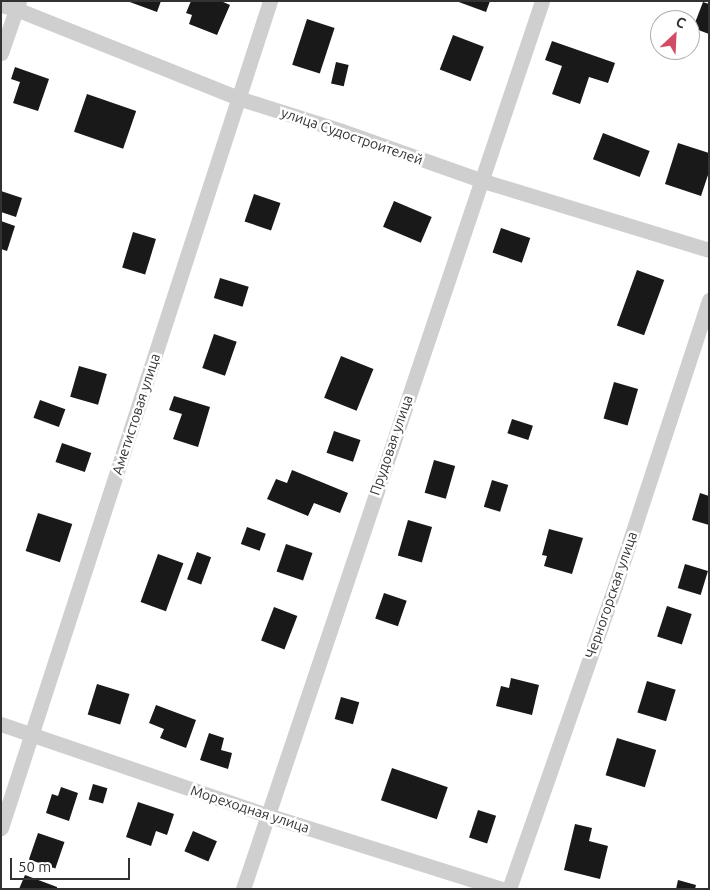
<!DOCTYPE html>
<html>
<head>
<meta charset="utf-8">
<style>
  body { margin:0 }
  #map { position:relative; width:710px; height:890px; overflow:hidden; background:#fff; font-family:Ubuntu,sans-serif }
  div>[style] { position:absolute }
  .building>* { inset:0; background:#191919; transform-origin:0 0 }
  .street>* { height:15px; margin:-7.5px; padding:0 7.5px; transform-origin:7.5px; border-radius:7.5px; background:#cfcfcf }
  span { translate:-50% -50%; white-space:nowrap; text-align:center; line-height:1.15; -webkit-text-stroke:5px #fff; paint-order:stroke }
  .street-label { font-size:14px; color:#323232 }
  .frame { position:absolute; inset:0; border:2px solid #323232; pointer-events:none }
  .north { position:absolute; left:650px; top:10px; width:50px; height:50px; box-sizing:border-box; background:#fff; border:1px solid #adadad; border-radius:50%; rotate:25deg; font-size:14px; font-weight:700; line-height:20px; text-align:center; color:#323232 }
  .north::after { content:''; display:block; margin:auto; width:18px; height:22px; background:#d14d67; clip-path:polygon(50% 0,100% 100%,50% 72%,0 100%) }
  .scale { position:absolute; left:10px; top:858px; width:120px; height:22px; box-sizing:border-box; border:2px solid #323232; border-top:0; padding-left:6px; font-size:15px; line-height:18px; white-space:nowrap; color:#323232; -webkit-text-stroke:4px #fff; paint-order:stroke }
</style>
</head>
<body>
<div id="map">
  <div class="building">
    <i style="clip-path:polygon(127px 1px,161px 1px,157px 12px)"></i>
    <i style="clip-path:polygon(191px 1px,221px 1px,230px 5px,217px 35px,189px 24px,192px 15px,186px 13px)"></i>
    <i style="clip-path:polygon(456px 1px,490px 1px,486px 12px)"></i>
    <i style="clip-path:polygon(703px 2px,709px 4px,709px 34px,693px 28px)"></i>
    <i style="left:307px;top:19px;width:29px;height:48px;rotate:18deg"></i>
    <i style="left:453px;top:35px;width:33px;height:37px;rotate:21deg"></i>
    <i style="clip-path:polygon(552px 41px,615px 63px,608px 83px,589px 77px,580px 104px,552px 94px,562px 66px,545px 60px)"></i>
    <i style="left:336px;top:62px;width:13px;height:22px;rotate:13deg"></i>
    <i style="clip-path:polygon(15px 67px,49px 79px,38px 111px,13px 103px,20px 82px,11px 79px)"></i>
    <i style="left:87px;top:94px;width:52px;height:40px;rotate:19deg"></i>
    <i style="left:603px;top:133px;width:50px;height:28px;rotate:21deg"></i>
    <i style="clip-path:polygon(678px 143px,709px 153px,709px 172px,701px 196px,665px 184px)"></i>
    <i style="clip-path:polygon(1px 191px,22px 198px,16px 217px,1px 212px)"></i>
    <i style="left:254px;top:194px;width:28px;height:29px;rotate:19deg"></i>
    <i style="left:394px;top:201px;width:41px;height:28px;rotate:23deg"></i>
    <i style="clip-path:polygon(1px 221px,15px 226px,7px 251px,1px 249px)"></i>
    <i style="left:501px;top:228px;width:31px;height:26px;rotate:19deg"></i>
    <i style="left:133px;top:232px;width:24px;height:37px;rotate:17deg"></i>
    <i style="left:637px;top:270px;width:29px;height:59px;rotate:20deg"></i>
    <i style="left:220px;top:278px;width:30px;height:21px;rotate:17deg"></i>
    <i style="left:214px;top:334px;width:24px;height:36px;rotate:19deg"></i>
    <i style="left:341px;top:356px;width:35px;height:45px;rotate:22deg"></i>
    <i style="left:79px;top:366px;width:29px;height:32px;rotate:16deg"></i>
    <i style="left:614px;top:382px;width:25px;height:38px;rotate:16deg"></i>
    <i style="clip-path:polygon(174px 396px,210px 407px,198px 447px,173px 439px,182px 414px,169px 410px)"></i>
    <i style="left:40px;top:400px;width:27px;height:19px;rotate:20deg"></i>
    <i style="left:512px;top:419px;width:22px;height:15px;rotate:18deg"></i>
    <i style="left:334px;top:431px;width:28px;height:23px;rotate:19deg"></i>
    <i style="left:62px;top:443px;width:31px;height:20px;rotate:19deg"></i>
    <i style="left:434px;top:460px;width:22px;height:34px;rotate:16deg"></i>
    <i style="clip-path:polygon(292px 470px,348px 493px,340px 513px,314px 503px,308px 516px,267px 499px,276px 479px,287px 483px)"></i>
    <i style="left:492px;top:480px;width:17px;height:28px;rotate:17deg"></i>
    <i style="clip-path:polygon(700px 493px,709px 496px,709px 525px,692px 520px)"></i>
    <i style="left:38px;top:513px;width:36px;height:40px;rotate:18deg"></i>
    <i style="left:408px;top:520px;width:25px;height:37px;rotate:16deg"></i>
    <i style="left:247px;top:527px;width:20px;height:18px;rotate:20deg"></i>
    <i style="clip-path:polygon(549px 529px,583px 538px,572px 574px,544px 566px,547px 556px,542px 555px)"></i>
    <i style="left:286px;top:544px;width:28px;height:29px;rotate:19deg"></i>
    <i style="left:197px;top:552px;width:15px;height:29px;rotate:20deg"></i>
    <i style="left:158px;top:554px;width:27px;height:51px;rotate:20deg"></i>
    <i style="left:685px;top:564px;width:24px;height:25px;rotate:17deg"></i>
    <i style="left:384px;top:593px;width:24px;height:27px;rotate:19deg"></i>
    <i style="left:667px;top:606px;width:26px;height:32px;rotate:18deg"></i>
    <i style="left:274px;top:607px;width:25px;height:36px;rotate:21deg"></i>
    <i style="clip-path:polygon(511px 678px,539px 685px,532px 715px,496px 706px,501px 686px,509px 688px)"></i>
    <i style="left:647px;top:681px;width:30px;height:33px;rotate:17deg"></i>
    <i style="left:97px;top:684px;width:34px;height:32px;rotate:17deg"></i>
    <i style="left:341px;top:697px;width:19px;height:23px;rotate:16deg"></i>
    <i style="clip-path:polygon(156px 705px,196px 720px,186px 748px,160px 738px,164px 729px,149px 723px)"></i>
    <i style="clip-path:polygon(209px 733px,224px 738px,221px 750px,232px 753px,228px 769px,200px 760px)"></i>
    <i style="left:617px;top:738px;width:41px;height:39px;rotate:17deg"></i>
    <i style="left:392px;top:768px;width:59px;height:34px;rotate:19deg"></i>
    <i style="left:93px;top:784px;width:15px;height:16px;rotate:16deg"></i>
    <i style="clip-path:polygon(61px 787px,78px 793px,69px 821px,46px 813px,52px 794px,58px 796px)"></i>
    <i style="clip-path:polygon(138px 802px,174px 814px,167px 835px,156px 831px,151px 846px,126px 837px)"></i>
    <i style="left:478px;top:810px;width:19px;height:29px;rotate:18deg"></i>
    <i style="clip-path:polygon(575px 824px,592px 828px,589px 841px,608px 846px,600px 879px,564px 870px)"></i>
    <i style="left:193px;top:831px;width:26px;height:22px;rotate:23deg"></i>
    <i style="left:38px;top:833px;width:28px;height:28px;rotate:19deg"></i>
    <i style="clip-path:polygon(25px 875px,57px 887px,57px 889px,19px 889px)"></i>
    <i style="clip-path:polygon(678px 880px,696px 885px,695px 889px,676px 889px)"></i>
  </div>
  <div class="street">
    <i style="left:1px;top:5px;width:16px;rotate:15deg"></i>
    <i style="left:16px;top:9px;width:239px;rotate:21.8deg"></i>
    <i style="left:238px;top:98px;width:109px;rotate:17.6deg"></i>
    <i style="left:342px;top:131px;width:146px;rotate:19.5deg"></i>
    <i style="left:480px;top:180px;width:239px;rotate:17deg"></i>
    <i style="left:1px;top:53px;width:55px;rotate:-70.9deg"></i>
    <i style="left:1px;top:724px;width:281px;rotate:18.9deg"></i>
    <i style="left:267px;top:815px;width:245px;rotate:17.5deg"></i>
    <i style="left:1px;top:828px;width:870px;rotate:-71.98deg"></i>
    <i style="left:243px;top:889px;width:937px;rotate:-71.39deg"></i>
    <i style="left:509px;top:889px;width:321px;rotate:-70.7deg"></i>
    <i style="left:615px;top:586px;width:301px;rotate:-71.8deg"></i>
  </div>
  <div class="street-label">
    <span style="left:352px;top:136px;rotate:19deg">улица Судостроителей</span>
    <span style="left:136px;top:414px;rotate:-72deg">Аметистовая улица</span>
    <span style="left:391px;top:445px;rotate:-71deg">Прудовая улица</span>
    <span style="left:611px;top:595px;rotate:-71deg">Черногорская улица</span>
    <span style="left:250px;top:809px;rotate:18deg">Мореходная улица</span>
  </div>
  <div class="frame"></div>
  <div class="north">С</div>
  <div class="scale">50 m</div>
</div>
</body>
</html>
